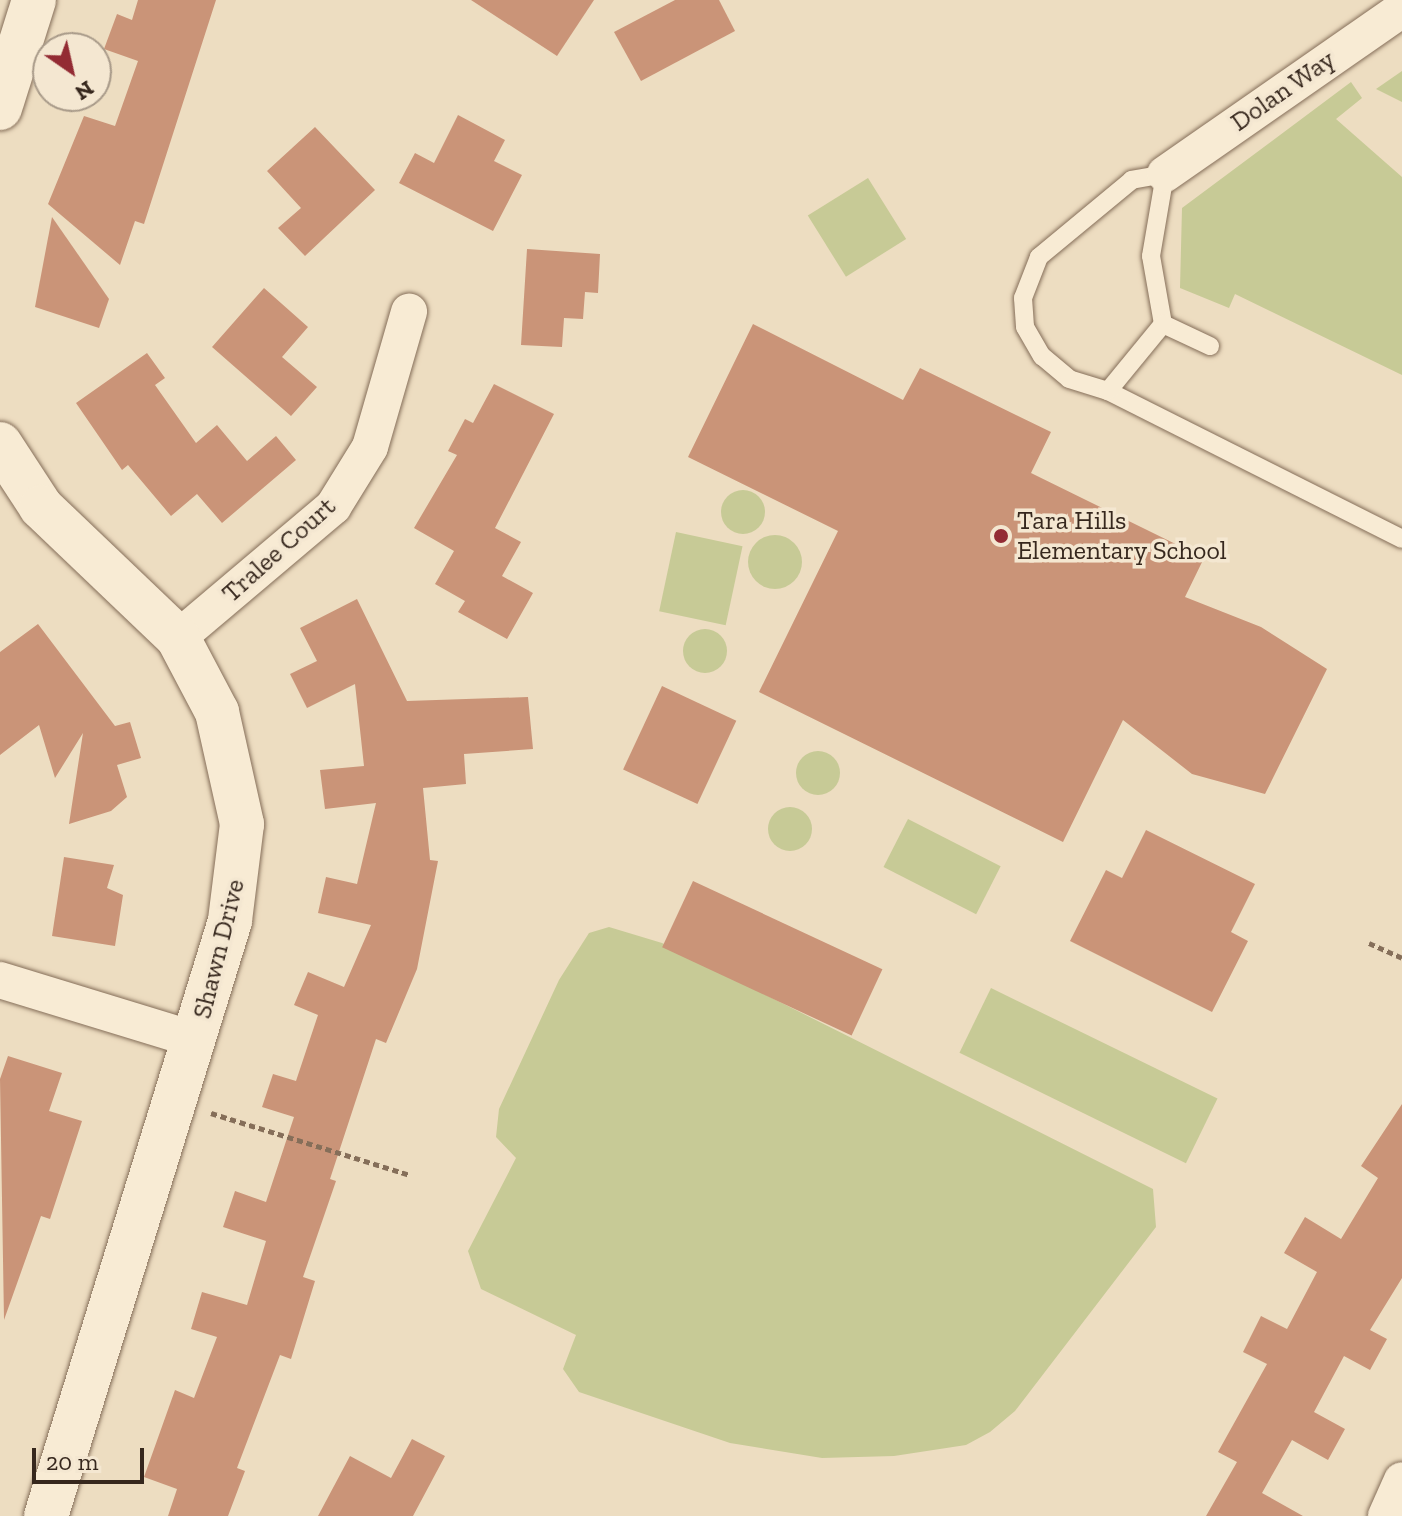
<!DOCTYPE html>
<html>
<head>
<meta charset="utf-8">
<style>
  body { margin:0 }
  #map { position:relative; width:1402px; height:1516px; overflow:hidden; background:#edddc1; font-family:"Zilla Slab",serif }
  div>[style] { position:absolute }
  .green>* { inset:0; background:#c7ca96; transform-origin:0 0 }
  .round { border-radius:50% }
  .building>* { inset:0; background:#ca9478; transform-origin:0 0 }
  .path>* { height:5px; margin-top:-2.5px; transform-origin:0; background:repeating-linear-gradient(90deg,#856e59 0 6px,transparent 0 10px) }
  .roads { filter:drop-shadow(0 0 2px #856e59) drop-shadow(0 0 2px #856e59) }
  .service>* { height:18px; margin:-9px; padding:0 9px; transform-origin:9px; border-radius:9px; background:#f8ebd4 }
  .minor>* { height:36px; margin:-18px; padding:0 18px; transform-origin:18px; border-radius:18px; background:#f8ebd4 }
  .tertiary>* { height:44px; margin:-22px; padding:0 22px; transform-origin:22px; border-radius:22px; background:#f8ebd4 }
  .dots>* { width:22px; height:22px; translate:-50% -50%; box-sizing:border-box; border:4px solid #f4e7d1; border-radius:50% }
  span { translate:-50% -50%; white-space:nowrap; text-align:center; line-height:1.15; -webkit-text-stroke:7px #f4e7d1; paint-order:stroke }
  .street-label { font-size:26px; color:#36271d }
  .poi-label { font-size:26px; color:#36271d }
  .left { translate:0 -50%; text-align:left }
  .north { position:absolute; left:32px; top:32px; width:80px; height:80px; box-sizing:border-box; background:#f4e7d1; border:2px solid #a89a89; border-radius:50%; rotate:146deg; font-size:22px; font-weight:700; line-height:32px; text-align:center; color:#36271d }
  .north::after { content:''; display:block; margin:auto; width:28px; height:36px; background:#932b33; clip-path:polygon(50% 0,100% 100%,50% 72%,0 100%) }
  .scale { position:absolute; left:32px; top:1448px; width:112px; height:36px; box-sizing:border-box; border:4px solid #36271d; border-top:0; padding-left:10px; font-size:24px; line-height:28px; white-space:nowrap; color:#36271d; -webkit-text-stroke:6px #f4e7d1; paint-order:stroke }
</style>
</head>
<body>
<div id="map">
  <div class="green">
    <i style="clip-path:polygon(1402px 71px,1402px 102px,1376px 89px)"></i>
    <i style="clip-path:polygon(1351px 82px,1362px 98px,1336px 119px,1402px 177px,1402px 375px,1235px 294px,1229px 308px,1180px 288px,1182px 208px)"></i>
    <i style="left:868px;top:178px;width:72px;height:71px;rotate:58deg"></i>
    <i class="round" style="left:721px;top:490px;width:44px;height:44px"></i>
    <i style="left:676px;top:532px;width:68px;height:81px;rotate:12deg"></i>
    <i class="round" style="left:748px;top:535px;width:54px;height:54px"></i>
    <i class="round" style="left:683px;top:629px;width:44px;height:44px"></i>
    <i class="round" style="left:796px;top:751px;width:44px;height:44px"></i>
    <i class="round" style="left:768px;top:807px;width:44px;height:44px"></i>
    <i style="left:908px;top:819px;width:104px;height:54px;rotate:27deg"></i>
    <i style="clip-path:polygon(609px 927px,662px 943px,1153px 1189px,1156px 1227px,1015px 1411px,990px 1432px,966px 1445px,894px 1456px,822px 1458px,730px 1443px,579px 1392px,563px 1369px,576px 1335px,481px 1289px,468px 1251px,516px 1158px,496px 1137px,499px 1109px,559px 980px,589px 933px)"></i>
    <i style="left:991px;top:988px;width:252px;height:72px;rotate:26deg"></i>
  </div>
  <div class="building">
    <i style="clip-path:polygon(138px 0,216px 0,144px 224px,135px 221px,120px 265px,48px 204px,84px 116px,115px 126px,138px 61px,104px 49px,117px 14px,132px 20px)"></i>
    <i style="clip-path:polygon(471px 0,594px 0,557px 56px)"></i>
    <i style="clip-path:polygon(675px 0,719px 0,735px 31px,641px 81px,614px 32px)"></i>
    <i style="clip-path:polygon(458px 115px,505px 140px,494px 161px,522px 175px,493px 231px,399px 183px,415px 153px,434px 163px)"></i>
    <i style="clip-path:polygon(315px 127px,375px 190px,305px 256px,278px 228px,301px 208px,267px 171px)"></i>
    <i style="clip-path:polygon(52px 217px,109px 299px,99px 328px,35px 307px)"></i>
    <i style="clip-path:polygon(527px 249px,600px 254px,598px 293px,585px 292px,583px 319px,564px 318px,562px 347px,521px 345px)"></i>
    <i style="clip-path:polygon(264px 288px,308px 327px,282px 357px,317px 387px,291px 416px,212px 347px)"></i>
    <i style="clip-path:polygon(753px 324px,903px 400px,920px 368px,1051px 432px,1031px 473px,1204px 558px,1185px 597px,1261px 627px,1327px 669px,1265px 794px,1192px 774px,1123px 720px,1063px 842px,759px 692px,838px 531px,688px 457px)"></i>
    <i style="clip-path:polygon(147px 353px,165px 378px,155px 385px,196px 443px,217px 425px,247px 461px,276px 436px,296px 460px,222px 523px,197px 494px,171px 516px,128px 465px,122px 470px,76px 403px)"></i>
    <i style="clip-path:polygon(494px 384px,554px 414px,495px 528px,521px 542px,502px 576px,533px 593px,507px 639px,458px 612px,465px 601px,435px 584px,454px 551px,414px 528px,457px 455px,448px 451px,465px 419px,473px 423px)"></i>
    <i style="clip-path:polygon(357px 599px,407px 701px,528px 697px,533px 749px,464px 754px,466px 784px,423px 788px,430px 860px,438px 861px,417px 969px,386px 1043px,376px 1039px,330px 1179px,336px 1181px,303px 1277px,315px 1281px,291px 1359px,280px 1355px,237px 1468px,245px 1471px,228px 1516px,168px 1516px,177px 1489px,144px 1477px,175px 1390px,194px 1398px,217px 1337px,191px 1329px,202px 1292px,247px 1305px,266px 1241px,223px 1227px,235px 1191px,266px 1202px,294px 1117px,262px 1107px,273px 1074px,296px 1081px,318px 1015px,294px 1005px,308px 972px,344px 987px,371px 925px,318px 913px,326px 877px,357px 884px,376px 803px,325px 809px,320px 770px,364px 766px,355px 684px,307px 708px,290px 674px,317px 661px,300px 628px)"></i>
    <i style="clip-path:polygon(38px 624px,115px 726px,130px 722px,141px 758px,117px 765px,127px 797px,111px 811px,69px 824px,83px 733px,55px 778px,39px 725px,0 755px,0 652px)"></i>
    <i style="left:662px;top:686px;width:82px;height:92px;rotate:25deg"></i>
    <i style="clip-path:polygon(1146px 830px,1255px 884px,1231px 932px,1248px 941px,1212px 1012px,1070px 941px,1106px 870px,1122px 878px)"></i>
    <i style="clip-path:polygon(64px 857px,114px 865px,107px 888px,123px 895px,115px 946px,52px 936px)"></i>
    <i style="left:693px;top:881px;width:209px;height:73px;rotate:25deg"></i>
    <i style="clip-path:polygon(8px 1056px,62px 1073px,49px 1111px,82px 1121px,50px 1219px,41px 1216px,4px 1320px,0 1079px)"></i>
    <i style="clip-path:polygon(1402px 1104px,1402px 1278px,1370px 1330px,1387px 1339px,1370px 1370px,1344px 1356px,1314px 1412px,1345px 1429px,1328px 1460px,1292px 1440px,1262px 1493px,1303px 1516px,1206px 1516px,1237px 1462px,1218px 1452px,1267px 1364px,1243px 1352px,1261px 1316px,1287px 1329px,1317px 1272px,1284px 1253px,1305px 1217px,1341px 1239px,1378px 1178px,1361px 1166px)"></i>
    <i style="clip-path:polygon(412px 1439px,445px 1456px,413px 1516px,318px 1516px,350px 1456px,391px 1478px)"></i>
  </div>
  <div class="path">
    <i style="left:1369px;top:943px;width:36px;rotate:24deg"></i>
    <i style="left:211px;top:1113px;width:208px;rotate:17.3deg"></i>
  </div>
  <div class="roads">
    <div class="service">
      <i style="left:1163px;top:324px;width:69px;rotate:-100deg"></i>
      <i style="left:1151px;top:256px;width:83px;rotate:-80.3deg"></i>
      <i style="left:1165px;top:174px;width:34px;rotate:170deg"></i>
      <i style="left:1132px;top:180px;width:121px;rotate:140.4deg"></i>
      <i style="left:1039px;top:257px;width:44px;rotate:111.3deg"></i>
      <i style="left:1023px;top:298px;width:29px;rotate:86deg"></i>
      <i style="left:1025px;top:327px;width:34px;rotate:60deg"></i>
      <i style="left:1042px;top:356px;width:35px;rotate:40deg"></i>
      <i style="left:1069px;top:379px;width:41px;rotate:17.1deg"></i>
      <i style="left:1108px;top:391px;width:329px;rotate:26.7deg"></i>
      <i style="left:1163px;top:324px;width:52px;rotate:25.1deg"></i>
      <i style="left:1108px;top:391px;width:87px;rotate:-50.6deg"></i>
    </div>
    <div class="minor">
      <i style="left:1165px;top:174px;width:289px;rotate:-34.8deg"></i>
      <i style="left:178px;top:638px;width:203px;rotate:-40.2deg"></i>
      <i style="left:333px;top:507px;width:70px;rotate:-58.3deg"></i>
      <i style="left:370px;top:447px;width:141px;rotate:-73.9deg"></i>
      <i style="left:0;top:980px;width:205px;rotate:17deg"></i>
      <i style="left:1386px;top:1516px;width:39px;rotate:-66deg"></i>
    </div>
    <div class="tertiary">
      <i style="left:0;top:108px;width:113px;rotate:-72.5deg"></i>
      <i style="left:0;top:444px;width:75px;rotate:56.9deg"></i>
      <i style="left:41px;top:507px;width:190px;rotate:43.7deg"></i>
      <i style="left:178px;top:638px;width:84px;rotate:62.2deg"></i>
      <i style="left:217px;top:712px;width:115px;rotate:77.4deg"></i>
      <i style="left:242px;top:824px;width:98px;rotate:97.1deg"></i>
      <i style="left:230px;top:921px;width:623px;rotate:107.18deg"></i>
    </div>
  </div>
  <div class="dots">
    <i style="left:1001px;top:536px;background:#932b33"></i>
  </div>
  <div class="street-label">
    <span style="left:1283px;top:91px;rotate:-35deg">Dolan Way</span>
    <span style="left:279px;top:550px;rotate:-42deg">Tralee Court</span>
    <span style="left:219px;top:949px;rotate:-76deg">Shawn Drive</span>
  </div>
  <div class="poi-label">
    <span class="left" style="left:1017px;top:536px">Tara Hills<br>Elementary School</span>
  </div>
  <div class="north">N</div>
  <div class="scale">20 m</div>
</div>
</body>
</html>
